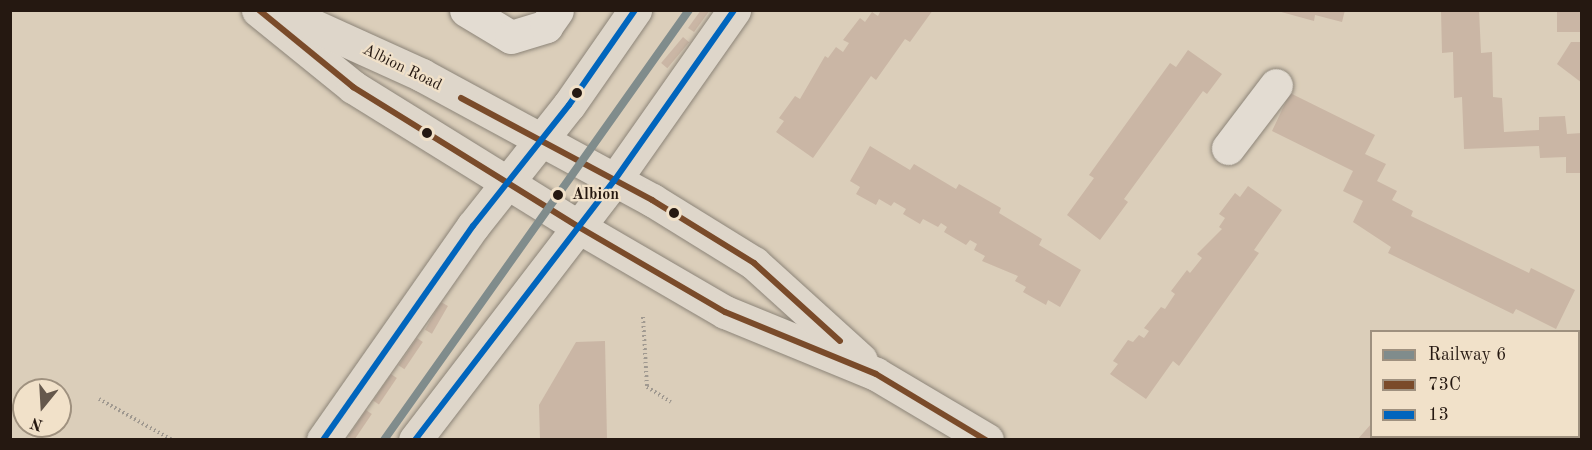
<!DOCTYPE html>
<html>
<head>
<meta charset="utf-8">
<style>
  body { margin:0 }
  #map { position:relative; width:1592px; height:450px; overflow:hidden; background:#dbceba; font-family:"Old Standard TT",serif }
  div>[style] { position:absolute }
  .building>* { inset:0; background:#cab6a5; transform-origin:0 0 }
  .path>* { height:4px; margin-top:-2px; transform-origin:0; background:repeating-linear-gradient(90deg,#a09990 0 1.5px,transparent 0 4.5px) }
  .roads { filter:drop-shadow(0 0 2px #8c8478) drop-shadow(0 0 2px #8c8478) }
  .minor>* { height:33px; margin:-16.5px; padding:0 16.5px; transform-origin:16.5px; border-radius:16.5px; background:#e3dcd2 }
  .major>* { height:33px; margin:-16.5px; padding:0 16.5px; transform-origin:16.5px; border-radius:16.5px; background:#ded6ca }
  .bus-1>* { height:6px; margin:-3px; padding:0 3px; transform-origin:3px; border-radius:3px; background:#7a4b2a }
  .bus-2>* { height:6px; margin:-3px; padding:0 3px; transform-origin:3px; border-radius:3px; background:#0065bd }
  .rail-1>* { height:8px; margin:-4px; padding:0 4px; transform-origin:4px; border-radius:4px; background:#808c8c }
  .dots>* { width:16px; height:16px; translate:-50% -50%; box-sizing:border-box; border:3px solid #f1e1c9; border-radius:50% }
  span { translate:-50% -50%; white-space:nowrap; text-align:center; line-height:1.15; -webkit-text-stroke:4.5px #f1e1c9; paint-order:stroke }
  .street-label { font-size:16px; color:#251811 }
  .stop-label { font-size:16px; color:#251811; font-weight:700 }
  .left { translate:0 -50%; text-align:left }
  .frame { position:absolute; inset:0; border:12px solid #251811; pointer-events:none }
  .legend { position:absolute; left:1370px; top:330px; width:210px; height:108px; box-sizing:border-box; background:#f1e1c9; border:2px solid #9f917f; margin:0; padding:8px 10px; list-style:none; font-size:18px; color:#251811 }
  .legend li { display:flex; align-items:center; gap:12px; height:30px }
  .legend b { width:30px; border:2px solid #9f917f }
  .north { position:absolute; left:12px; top:378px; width:60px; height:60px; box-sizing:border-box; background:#f1e1c9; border:2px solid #9f917f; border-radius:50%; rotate:198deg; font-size:16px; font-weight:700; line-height:24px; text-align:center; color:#251811 }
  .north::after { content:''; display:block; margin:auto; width:21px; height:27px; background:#65584c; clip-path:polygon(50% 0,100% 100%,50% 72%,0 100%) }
</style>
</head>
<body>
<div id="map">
  <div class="building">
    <i style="clip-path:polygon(701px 10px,710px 10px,694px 32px,688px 28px)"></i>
    <i style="clip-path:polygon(881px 10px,933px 10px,910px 42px,905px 39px,876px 80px,871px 76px,813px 158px,776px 132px,784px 121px,779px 118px,795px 96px,800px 99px,825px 56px,828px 58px,836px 47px,843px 52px,849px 43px,843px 40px,860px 18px,865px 22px,872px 12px,878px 16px)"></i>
    <i style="clip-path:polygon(1274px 10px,1345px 10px,1342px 22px,1315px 15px,1314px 21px)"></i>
    <i style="clip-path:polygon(1441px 10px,1479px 10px,1481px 53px,1492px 52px,1493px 97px,1502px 98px,1504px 132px,1539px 130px,1539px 117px,1565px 116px,1567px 134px,1582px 133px,1582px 173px,1566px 173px,1566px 157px,1540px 158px,1539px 146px,1464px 149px,1462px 97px,1454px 98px,1453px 52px,1442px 53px)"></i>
    <i style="left:1557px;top:10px;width:25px;height:22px"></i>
    <i style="left:683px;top:37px;width:8px;height:34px;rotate:40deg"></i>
    <i style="clip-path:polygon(1571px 42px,1582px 42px,1582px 83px,1557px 64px)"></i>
    <i style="clip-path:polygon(1188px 50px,1222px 74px,1207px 94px,1203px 91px,1124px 199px,1128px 202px,1100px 240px,1067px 215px,1094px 178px,1089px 175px,1170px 63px,1176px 67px)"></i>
    <i style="clip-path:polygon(1290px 93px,1375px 135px,1365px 154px,1386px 164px,1377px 181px,1397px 191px,1392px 200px,1413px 211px,1411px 216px,1529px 273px,1531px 268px,1575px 290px,1556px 329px,1516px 309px,1513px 314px,1388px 253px,1391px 247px,1353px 222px,1363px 201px,1343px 191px,1353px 171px,1272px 131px)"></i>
    <i style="clip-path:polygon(870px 146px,910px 170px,914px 164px,956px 189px,959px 184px,1001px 208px,999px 213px,1042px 239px,1039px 245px,1081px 270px,1060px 307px,1048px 300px,1046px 305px,1023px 292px,1026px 287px,1015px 281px,1018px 276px,982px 261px,985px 256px,974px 250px,977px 244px,970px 240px,966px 245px,944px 232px,947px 227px,941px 223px,938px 227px,923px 219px,920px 224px,903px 214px,906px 209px,894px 202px,891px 206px,879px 199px,876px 205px,856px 194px,860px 187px,850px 181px)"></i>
    <i style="clip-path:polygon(1248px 186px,1282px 210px,1254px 250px,1259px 253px,1179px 366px,1173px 361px,1146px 399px,1110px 374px,1118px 364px,1113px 361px,1128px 340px,1133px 342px,1139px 335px,1144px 338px,1149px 331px,1144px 328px,1161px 307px,1165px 309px,1175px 294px,1171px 291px,1187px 270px,1190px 273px,1202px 258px,1197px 254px,1222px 229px,1219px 227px,1225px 218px,1219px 214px,1235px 193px,1240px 197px)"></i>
    <i style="left:441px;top:302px;width:8px;height:32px;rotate:30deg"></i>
    <i style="left:417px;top:338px;width:7px;height:33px;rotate:34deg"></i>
    <i style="clip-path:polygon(605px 341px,607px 440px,540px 440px,539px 405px,576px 342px)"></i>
    <i style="left:391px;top:374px;width:7px;height:32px;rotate:34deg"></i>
    <i style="clip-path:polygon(1578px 392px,1582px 440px,1543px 440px,1578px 436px)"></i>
    <i style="left:366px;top:410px;width:7px;height:32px;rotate:34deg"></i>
    <i style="clip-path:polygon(1372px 423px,1372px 436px,1422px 436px,1357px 440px)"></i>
  </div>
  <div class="path">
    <i style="left:643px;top:317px;width:70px;rotate:86.7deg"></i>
    <i style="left:647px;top:387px;width:28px;rotate:32deg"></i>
    <i style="left:99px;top:399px;width:84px;rotate:29.3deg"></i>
  </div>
  <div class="roads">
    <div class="minor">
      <i style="left:466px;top:10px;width:52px;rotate:31deg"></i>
      <i style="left:511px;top:37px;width:37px;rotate:-17deg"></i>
      <i style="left:546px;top:26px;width:19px;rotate:-55deg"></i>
      <i style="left:1228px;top:148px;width:79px;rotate:-52.7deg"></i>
    </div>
    <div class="major">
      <i style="left:258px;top:10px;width:122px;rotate:39deg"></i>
      <i style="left:353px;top:87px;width:264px;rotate:31.8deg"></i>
      <i style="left:577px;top:226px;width:171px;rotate:30.2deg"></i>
      <i style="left:725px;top:312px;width:163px;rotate:22.3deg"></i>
      <i style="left:876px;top:374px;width:129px;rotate:30.7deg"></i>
      <i style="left:279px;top:10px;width:157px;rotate:24.4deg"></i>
      <i style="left:422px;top:75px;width:262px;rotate:28.5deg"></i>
      <i style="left:652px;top:200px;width:120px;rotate:31.7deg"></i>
      <i style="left:754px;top:263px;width:144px;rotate:42.2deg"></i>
      <i style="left:323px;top:440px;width:261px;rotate:-55deg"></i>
      <i style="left:473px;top:226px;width:154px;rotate:-51.6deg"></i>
      <i style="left:569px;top:105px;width:116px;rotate:-55.2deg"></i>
      <i style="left:415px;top:440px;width:327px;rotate:-52.5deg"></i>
      <i style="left:614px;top:181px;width:209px;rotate:-54.9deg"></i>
    </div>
  </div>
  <div class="bus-1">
    <i style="left:259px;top:10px;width:122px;rotate:39.3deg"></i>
    <i style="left:353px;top:87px;width:264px;rotate:31.8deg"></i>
    <i style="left:577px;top:226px;width:171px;rotate:30.2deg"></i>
    <i style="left:725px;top:312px;width:163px;rotate:22.3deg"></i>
    <i style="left:876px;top:374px;width:128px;rotate:31deg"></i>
    <i style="left:461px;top:98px;width:217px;rotate:28.1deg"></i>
    <i style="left:652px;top:200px;width:120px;rotate:31.7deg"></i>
    <i style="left:754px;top:263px;width:116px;rotate:42.2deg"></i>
  </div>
  <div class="bus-2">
    <i style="left:323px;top:440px;width:261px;rotate:-55deg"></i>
    <i style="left:473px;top:226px;width:154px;rotate:-51.6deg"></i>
    <i style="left:569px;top:105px;width:116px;rotate:-55.2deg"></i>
    <i style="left:415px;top:440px;width:327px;rotate:-52.5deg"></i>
    <i style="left:614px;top:181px;width:209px;rotate:-54.9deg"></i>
  </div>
  <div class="rail-1">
    <i style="left:384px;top:440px;width:527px;rotate:-54.65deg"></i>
  </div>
  <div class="dots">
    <i style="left:577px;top:93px;background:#251811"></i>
    <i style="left:427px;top:133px;background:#251811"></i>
    <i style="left:558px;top:195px;background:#251811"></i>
    <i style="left:674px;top:213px;background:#251811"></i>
  </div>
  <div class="street-label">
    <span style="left:402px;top:68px;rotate:26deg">Albion Road</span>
  </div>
  <div class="stop-label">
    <span class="left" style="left:572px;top:195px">Albion</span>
  </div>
  <div class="frame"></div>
  <ul class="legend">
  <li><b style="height:8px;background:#808c8c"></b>Railway 6</li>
  <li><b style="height:8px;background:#7a4b2a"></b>73C</li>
  <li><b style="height:8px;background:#0065bd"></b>13</li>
  </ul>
  <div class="north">N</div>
</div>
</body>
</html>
